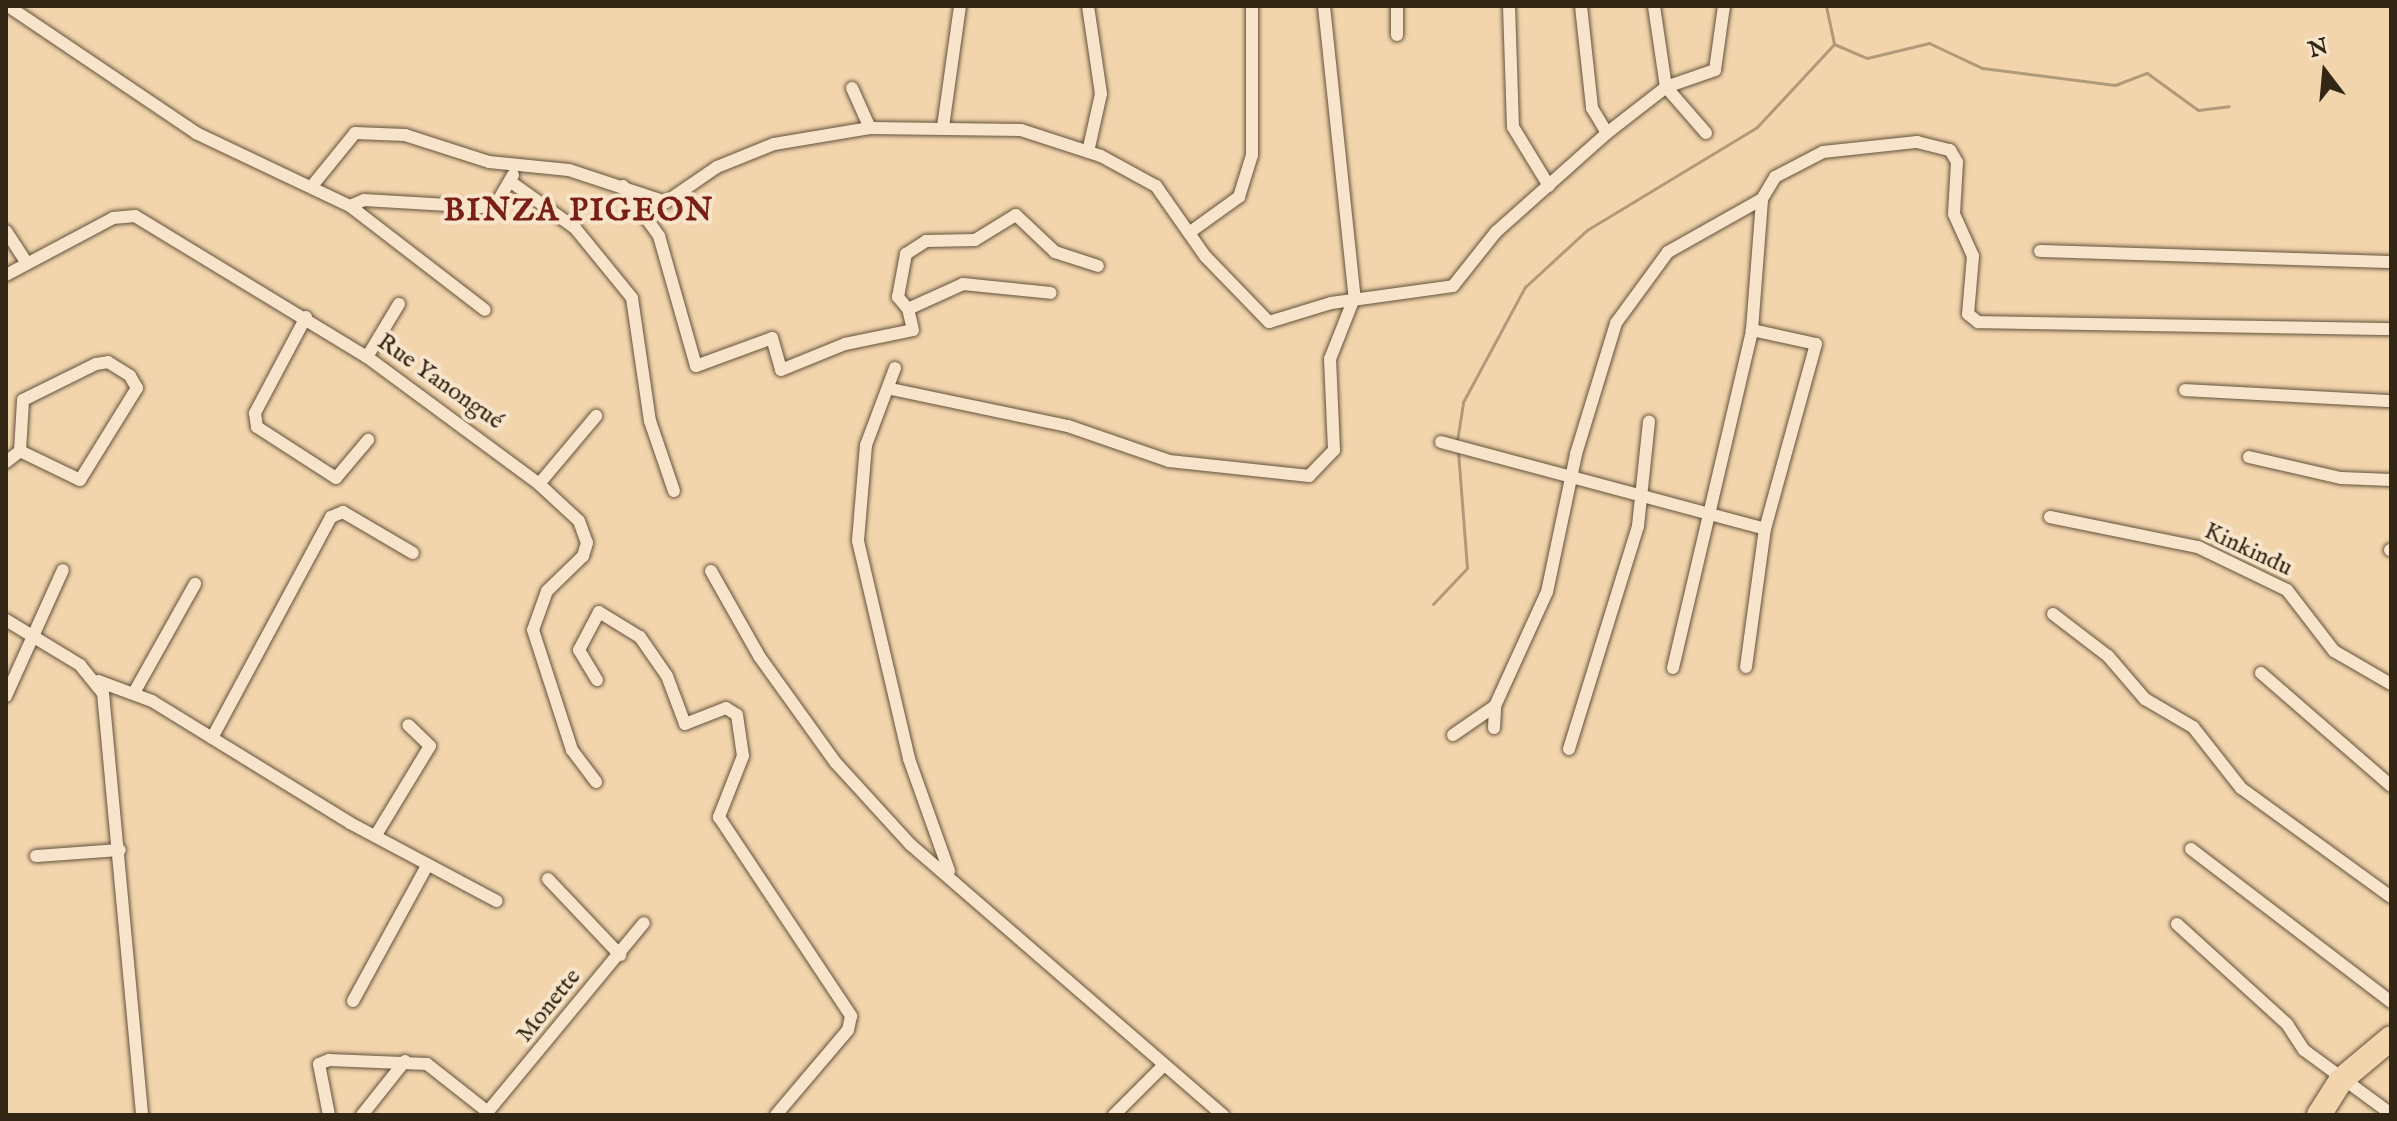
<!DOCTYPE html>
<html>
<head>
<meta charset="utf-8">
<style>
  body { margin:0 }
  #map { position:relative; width:2397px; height:1121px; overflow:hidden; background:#f3d5ad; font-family:"IM FELL English",serif }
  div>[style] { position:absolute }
  .stream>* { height:3px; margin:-1.5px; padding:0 1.5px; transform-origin:1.5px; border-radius:1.5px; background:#b19a79 }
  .roads { filter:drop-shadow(0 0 2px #62523b) drop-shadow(0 0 2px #62523b) }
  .street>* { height:12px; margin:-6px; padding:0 6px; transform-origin:6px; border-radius:6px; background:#f7e4ca }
  .highway>* { height:24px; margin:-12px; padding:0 12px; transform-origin:12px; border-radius:12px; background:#f3d5ad }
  span { translate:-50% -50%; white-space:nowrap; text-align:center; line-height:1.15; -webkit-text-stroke:8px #f7e4ca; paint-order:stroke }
  .street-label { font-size:24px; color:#322615 }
  .district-label { font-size:32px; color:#7a1f14; font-weight:700; letter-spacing:2px }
  .frame { position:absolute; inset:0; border:8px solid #322615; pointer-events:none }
  .north { position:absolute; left:2285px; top:32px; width:80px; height:80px; -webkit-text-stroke:6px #f7e4ca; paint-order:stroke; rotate:344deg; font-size:22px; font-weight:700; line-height:32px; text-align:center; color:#322615 }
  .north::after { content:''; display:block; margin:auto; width:28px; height:36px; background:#322615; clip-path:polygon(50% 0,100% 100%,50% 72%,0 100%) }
</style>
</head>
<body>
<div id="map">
  <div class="stream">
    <i style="left:1826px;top:6px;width:39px;rotate:78deg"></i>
    <i style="left:1834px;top:44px;width:36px;rotate:23deg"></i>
    <i style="left:1867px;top:58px;width:64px;rotate:-13.6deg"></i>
    <i style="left:1929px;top:43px;width:59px;rotate:25.3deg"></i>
    <i style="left:1982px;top:68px;width:134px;rotate:7.3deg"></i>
    <i style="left:2115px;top:85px;width:34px;rotate:-21deg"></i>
    <i style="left:2147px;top:73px;width:63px;rotate:36deg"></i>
    <i style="left:2198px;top:110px;width:31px;rotate:-7deg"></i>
    <i style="left:1457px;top:441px;width:39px;rotate:-81deg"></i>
    <i style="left:1463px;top:402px;width:131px;rotate:-61.7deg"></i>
    <i style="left:1525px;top:287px;width:84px;rotate:-42.6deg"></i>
    <i style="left:1587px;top:230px;width:199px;rotate:-31.2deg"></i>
    <i style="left:1757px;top:127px;width:113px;rotate:-47.1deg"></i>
    <i style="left:1433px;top:604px;width:50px;rotate:-46.6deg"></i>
    <i style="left:1467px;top:568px;width:116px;rotate:-94.4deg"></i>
  </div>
  <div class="roads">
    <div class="street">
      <i style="left:8px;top:6px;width:227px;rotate:34deg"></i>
      <i style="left:196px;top:133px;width:170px;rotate:25.4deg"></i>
      <i style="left:350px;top:206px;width:170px;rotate:37.6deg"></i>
      <i style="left:1324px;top:6px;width:295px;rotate:84deg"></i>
      <i style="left:1509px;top:6px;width:121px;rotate:88.1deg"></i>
      <i style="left:1513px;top:127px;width:69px;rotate:58.6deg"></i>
      <i style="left:1581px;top:6px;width:103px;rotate:83.8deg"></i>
      <i style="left:1592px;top:108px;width:29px;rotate:59deg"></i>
      <i style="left:1654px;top:6px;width:82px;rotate:81.6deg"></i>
      <i style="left:1666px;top:87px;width:61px;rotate:49deg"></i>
      <i style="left:1397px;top:35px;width:29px;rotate:-90deg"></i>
      <i style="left:852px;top:88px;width:44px;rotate:65.8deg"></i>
      <i style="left:943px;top:127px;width:122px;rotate:-82deg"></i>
      <i style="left:1088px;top:152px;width:59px;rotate:-77.4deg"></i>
      <i style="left:1101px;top:94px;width:89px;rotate:-98.4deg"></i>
      <i style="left:511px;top:182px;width:79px;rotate:35.7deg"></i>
      <i style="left:575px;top:228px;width:90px;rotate:50.8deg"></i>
      <i style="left:632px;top:298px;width:124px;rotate:81.7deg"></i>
      <i style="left:650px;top:421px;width:74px;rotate:71.1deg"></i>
      <i style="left:312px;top:186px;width:68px;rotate:-50.9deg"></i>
      <i style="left:355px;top:133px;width:50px;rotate:2.3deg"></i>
      <i style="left:405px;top:135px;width:88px;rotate:17.8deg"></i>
      <i style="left:489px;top:162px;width:80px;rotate:5.7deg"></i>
      <i style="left:569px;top:170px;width:102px;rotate:18.3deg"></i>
      <i style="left:666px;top:202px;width:62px;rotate:-34.5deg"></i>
      <i style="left:717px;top:167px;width:61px;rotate:-22deg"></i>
      <i style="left:774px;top:144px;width:97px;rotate:-9.5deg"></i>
      <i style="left:870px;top:128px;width:151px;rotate:0.8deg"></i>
      <i style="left:1021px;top:130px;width:84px;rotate:18deg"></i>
      <i style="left:1101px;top:156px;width:63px;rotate:28.6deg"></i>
      <i style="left:1156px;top:186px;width:85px;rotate:55deg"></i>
      <i style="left:1205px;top:256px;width:92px;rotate:45.9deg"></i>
      <i style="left:1269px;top:322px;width:65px;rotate:-17deg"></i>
      <i style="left:1331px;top:303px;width:123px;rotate:-7.9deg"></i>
      <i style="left:1453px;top:286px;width:69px;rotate:-51.5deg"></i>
      <i style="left:1496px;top:232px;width:149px;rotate:-41.7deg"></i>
      <i style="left:1607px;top:133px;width:75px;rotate:-37.9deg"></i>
      <i style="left:1666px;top:87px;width:52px;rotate:-19.1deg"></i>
      <i style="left:1715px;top:70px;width:65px;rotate:-82deg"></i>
      <i style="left:623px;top:186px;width:62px;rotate:54.2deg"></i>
      <i style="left:659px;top:236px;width:135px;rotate:74.1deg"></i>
      <i style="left:696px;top:366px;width:81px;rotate:-20.2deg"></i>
      <i style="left:772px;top:338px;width:33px;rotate:74deg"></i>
      <i style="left:781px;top:370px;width:69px;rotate:-22.1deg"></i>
      <i style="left:845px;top:344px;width:69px;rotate:-11.6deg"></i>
      <i style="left:913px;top:330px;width:22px;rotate:-103deg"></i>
      <i style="left:908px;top:309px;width:60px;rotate:-24.4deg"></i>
      <i style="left:963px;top:284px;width:88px;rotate:5.8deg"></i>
      <i style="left:350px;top:206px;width:15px;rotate:-23deg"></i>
      <i style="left:364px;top:200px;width:118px;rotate:3.4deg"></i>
      <i style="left:482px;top:207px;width:17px;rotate:-21deg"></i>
      <i style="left:498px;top:201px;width:30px;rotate:-60deg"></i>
      <i style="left:1193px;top:230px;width:57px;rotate:-35.7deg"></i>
      <i style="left:1239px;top:197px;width:44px;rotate:-72.8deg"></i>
      <i style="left:1252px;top:155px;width:149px;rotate:-90deg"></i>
      <i style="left:6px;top:231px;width:38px;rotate:57deg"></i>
      <i style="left:2040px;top:251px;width:351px;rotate:1.8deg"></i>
      <i style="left:6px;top:275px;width:121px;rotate:-28deg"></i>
      <i style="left:113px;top:218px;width:22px;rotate:-5deg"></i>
      <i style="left:135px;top:216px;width:271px;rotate:31.3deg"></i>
      <i style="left:367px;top:357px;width:214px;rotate:36.4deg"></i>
      <i style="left:539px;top:484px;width:54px;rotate:42.8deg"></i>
      <i style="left:579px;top:521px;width:23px;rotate:70deg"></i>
      <i style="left:587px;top:543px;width:14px;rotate:107deg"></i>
      <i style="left:583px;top:556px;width:50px;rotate:135.8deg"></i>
      <i style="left:547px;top:591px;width:41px;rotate:109.7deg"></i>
      <i style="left:533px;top:630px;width:126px;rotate:72deg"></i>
      <i style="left:572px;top:750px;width:40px;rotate:53deg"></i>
      <i style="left:908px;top:309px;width:16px;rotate:-130deg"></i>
      <i style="left:898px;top:297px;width:44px;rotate:-79.5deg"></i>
      <i style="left:906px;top:254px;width:24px;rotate:-33deg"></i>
      <i style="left:926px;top:241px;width:49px;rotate:-1.2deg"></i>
      <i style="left:975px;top:240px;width:48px;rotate:-31.4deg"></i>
      <i style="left:1016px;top:215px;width:54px;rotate:43.5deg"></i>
      <i style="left:1055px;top:252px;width:45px;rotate:18deg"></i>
      <i style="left:306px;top:317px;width:109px;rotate:118deg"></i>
      <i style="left:255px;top:413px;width:14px;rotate:82deg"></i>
      <i style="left:257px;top:427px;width:94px;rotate:32.8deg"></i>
      <i style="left:336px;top:478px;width:50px;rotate:-49.9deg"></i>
      <i style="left:367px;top:357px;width:62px;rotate:-58.9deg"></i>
      <i style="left:895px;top:368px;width:82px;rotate:110.6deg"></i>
      <i style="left:866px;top:445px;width:96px;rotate:94.8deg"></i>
      <i style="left:858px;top:541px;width:224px;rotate:76.8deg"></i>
      <i style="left:909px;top:759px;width:119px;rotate:70.3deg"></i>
      <i style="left:891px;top:389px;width:181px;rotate:11.8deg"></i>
      <i style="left:1068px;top:426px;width:107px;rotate:19.1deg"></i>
      <i style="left:1169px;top:461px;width:141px;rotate:6.1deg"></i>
      <i style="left:1309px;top:476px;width:36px;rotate:-46deg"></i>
      <i style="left:1334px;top:450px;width:91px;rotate:-92.5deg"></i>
      <i style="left:1330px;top:359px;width:62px;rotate:-68.4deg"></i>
      <i style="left:2185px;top:390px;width:206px;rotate:3.1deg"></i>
      <i style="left:1441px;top:442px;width:335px;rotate:15deg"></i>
      <i style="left:2249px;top:457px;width:94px;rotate:12.9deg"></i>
      <i style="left:2341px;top:478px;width:50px;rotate:2.3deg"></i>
      <i style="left:6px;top:462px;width:18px;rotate:-38deg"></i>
      <i style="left:20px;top:451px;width:51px;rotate:-86.6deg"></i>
      <i style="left:23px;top:400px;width:81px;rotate:-26.3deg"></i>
      <i style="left:96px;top:364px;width:12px;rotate:-9deg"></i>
      <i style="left:108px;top:362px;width:26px;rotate:32deg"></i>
      <i style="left:130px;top:376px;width:14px;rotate:60deg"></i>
      <i style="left:137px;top:388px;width:108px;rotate:121.8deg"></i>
      <i style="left:80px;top:480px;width:67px;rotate:-154.2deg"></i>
      <i style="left:539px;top:484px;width:89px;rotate:-50deg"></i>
      <i style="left:2050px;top:517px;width:151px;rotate:11.5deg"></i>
      <i style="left:2198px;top:547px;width:99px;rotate:25.8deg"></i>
      <i style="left:2287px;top:590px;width:77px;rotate:52.4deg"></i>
      <i style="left:2334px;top:651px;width:66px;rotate:30.1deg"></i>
      <i style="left:2390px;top:550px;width:1px"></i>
      <i style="left:711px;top:571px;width:98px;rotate:60.5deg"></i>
      <i style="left:759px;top:656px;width:132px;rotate:54.3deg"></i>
      <i style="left:836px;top:763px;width:111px;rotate:47.6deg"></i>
      <i style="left:911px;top:845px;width:413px;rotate:40.9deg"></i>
      <i style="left:2053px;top:614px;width:69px;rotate:37.4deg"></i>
      <i style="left:2108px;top:656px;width:57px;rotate:49.3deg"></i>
      <i style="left:2145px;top:699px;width:56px;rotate:30.3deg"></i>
      <i style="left:2193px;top:727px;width:78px;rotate:51.8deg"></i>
      <i style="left:2241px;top:788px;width:185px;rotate:36deg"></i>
      <i style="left:6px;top:620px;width:87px;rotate:31.3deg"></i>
      <i style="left:80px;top:665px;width:36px;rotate:51deg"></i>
      <i style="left:103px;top:693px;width:424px;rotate:84.7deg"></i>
      <i style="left:1746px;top:667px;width:139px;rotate:-82.2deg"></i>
      <i style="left:1765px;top:529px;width:192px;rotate:-74.6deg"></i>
      <i style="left:1816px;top:344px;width:66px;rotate:-167.7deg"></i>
      <i style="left:1673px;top:668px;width:347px;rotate:-76.8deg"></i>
      <i style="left:1752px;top:330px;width:131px;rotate:-85.6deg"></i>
      <i style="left:1762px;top:199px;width:26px;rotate:-59deg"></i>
      <i style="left:1775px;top:177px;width:54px;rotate:-27.5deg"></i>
      <i style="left:1823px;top:152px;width:95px;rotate:-6.1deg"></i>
      <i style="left:1917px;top:142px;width:34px;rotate:14deg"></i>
      <i style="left:1950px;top:150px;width:14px;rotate:60deg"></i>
      <i style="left:1957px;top:162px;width:52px;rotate:93.3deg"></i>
      <i style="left:1954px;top:214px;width:46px;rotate:65.7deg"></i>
      <i style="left:1973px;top:256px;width:58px;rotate:94.9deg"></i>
      <i style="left:1968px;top:314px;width:13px;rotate:39deg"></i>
      <i style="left:1978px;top:322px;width:413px;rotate:1deg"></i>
      <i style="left:2261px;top:673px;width:172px;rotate:41deg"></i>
      <i style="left:597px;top:680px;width:35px;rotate:-121deg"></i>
      <i style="left:579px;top:650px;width:43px;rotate:-62.2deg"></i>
      <i style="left:599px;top:612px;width:48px;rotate:31.4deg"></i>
      <i style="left:640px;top:637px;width:47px;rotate:55.3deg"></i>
      <i style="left:667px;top:676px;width:51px;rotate:69.4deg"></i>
      <i style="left:685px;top:724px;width:44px;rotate:-21.3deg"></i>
      <i style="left:726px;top:708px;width:13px;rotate:32deg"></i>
      <i style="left:737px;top:715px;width:41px;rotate:81.7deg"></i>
      <i style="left:743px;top:756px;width:66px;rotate:111.5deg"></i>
      <i style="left:719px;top:817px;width:239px;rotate:56.4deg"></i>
      <i style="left:851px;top:1016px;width:14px;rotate:102deg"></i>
      <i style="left:848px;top:1030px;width:111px;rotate:130.3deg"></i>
      <i style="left:98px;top:681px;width:58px;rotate:20.3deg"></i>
      <i style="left:152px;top:701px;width:233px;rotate:31.6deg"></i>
      <i style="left:350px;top:823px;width:166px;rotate:28deg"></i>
      <i style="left:135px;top:691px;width:123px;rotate:-60.7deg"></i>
      <i style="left:6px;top:696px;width:138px;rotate:-65.7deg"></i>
      <i style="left:1494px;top:728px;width:22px;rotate:-87deg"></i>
      <i style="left:1495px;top:706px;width:125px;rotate:-65.5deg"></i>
      <i style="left:1547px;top:592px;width:141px;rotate:-78.1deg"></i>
      <i style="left:1576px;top:454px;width:137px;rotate:-73deg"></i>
      <i style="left:1616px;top:323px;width:88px;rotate:-53.8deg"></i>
      <i style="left:1668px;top:252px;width:108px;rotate:-29.4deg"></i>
      <i style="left:1453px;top:735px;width:51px;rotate:-34.6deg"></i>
      <i style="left:212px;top:738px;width:251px;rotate:-61.7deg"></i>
      <i style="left:331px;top:517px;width:13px;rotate:-23deg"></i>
      <i style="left:343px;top:512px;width:81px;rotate:30.4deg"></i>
      <i style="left:1569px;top:749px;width:233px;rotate:-72.8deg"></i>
      <i style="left:1638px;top:526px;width:105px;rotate:-84deg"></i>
      <i style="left:376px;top:835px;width:104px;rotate:-58.8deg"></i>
      <i style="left:430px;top:746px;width:30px;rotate:-136deg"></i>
      <i style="left:2191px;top:849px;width:252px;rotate:37.4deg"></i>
      <i style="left:36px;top:856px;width:84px;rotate:-4.1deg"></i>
      <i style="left:548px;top:879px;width:105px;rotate:46.5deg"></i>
      <i style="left:2177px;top:924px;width:149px;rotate:42.3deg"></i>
      <i style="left:2287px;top:1024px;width:31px;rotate:57deg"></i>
      <i style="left:2304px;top:1050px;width:108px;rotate:36.3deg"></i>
      <i style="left:353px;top:1001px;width:154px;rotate:-61.3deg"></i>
      <i style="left:329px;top:1115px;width:52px;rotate:-101.1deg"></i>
      <i style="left:319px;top:1064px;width:11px;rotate:-22deg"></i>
      <i style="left:329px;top:1060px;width:98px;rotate:2.3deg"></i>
      <i style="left:427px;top:1064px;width:78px;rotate:38.2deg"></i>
      <i style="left:362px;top:1115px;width:69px;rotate:-51.5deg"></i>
      <i style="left:485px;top:1115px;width:249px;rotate:-50.4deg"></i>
      <i style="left:1114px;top:1115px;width:69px;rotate:-45deg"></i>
    </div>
    <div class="highway">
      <i style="left:2319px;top:1115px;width:41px;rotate:-57.8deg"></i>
      <i style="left:2341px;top:1080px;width:65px;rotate:-40deg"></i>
    </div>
  </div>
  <div class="street-label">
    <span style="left:440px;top:382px;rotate:35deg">Rue Yanongué</span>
    <span style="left:2248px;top:550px;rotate:25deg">Kinkindu</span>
    <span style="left:549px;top:1006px;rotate:-51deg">Monette</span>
  </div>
  <div class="district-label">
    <span style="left:579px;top:212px">BINZA PIGEON</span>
  </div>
  <div class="frame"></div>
  <div class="north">N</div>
</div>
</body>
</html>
